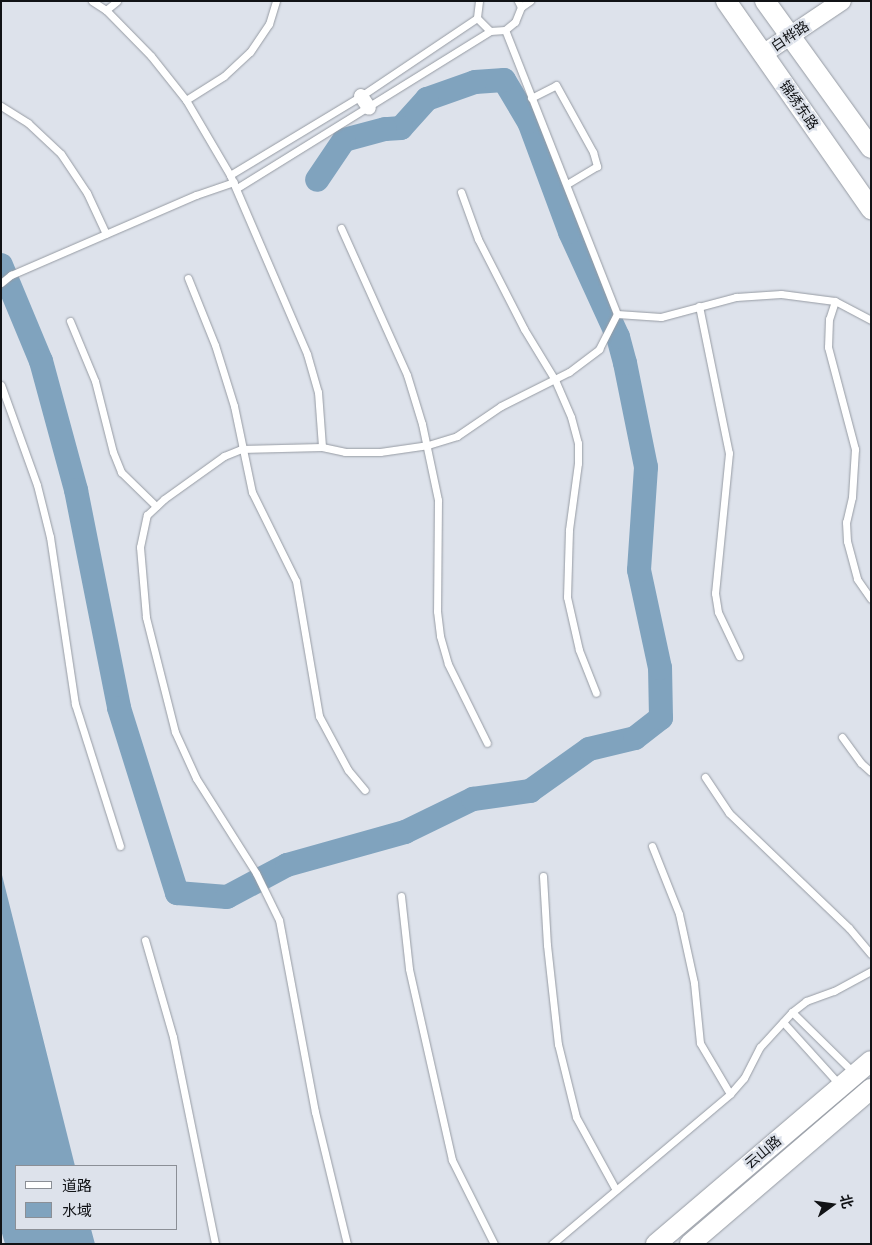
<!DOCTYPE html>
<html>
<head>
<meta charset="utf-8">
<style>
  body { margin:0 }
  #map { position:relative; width:872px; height:1245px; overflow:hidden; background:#dde2eb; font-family:"IBM Plex Serif","Noto Sans SC",serif }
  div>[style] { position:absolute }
  .water>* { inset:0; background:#80a3be }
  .river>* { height:24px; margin:-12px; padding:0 12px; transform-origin:12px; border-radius:12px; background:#80a3be }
  .roads { filter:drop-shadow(0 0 1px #969ba3) drop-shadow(0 0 1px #969ba3) }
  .service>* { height:7px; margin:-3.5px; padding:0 3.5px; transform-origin:3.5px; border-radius:3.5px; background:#fff }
  .minor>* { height:14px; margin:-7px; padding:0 7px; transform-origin:7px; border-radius:7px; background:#fff }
  .tertiary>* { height:18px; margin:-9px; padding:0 9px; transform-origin:9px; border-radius:9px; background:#fff }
  .secondary>* { height:20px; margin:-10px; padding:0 10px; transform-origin:10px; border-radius:10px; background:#fff }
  span { translate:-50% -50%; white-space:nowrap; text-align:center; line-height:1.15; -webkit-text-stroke:4.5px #dde2eb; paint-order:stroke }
  .street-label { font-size:14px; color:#111316 }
  .frame { position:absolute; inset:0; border:2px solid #111316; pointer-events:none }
  .legend { position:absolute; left:15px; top:1165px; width:162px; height:65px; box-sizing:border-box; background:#dde2eb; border:1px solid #8b8f96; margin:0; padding:6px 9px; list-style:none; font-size:15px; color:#111316 }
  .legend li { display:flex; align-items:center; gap:10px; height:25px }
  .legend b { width:25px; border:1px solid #8b8f96 }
  .north { position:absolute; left:807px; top:1180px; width:50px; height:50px; -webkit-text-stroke:4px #dde2eb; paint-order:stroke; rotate:76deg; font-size:14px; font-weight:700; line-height:20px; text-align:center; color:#111316 }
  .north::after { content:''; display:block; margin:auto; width:18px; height:22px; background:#111316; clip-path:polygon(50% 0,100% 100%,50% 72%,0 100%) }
</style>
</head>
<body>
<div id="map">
  <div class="water">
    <i style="clip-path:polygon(1px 871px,75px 1166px,16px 1166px,16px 1229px,91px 1229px,95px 1244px,5px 1244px,1px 1230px)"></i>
  </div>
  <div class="river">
    <i style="left:1px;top:265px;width:104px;rotate:67.4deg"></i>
    <i style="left:41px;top:361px;width:134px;rotate:74.8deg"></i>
    <i style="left:76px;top:490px;width:222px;rotate:78.8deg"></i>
    <i style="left:119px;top:708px;width:194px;rotate:72.6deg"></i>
    <i style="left:177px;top:893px;width:50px;rotate:4.6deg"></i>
    <i style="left:227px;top:897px;width:68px;rotate:-28.1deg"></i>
    <i style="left:287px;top:865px;width:123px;rotate:-15.6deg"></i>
    <i style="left:405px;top:832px;width:76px;rotate:-25.9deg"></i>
    <i style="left:473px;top:799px;width:58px;rotate:-8deg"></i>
    <i style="left:530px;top:791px;width:72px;rotate:-35.4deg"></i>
    <i style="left:589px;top:749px;width:47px;rotate:-13.4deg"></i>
    <i style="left:635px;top:738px;width:33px;rotate:-38deg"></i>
    <i style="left:661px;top:718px;width:50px;rotate:-91.1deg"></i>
    <i style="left:660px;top:668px;width:100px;rotate:-102.1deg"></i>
    <i style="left:639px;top:570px;width:103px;rotate:-86.1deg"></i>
    <i style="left:646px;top:467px;width:106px;rotate:-101.4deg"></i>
    <i style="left:625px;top:363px;width:27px;rotate:-105deg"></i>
    <i style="left:618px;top:337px;width:115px;rotate:-114.6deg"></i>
    <i style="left:570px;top:232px;width:117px;rotate:-110.4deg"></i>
    <i style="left:529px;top:122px;width:49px;rotate:-120.8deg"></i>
    <i style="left:504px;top:80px;width:29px;rotate:176deg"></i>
    <i style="left:475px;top:82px;width:51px;rotate:160.5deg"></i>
    <i style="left:427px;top:99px;width:39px;rotate:132deg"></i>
    <i style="left:401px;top:128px;width:16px;rotate:176deg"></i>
    <i style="left:385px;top:129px;width:42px;rotate:165deg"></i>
    <i style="left:344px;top:140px;width:48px;rotate:124deg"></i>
  </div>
  <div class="roads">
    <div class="service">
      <i style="left:92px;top:1px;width:17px;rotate:33deg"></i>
      <i style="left:106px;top:10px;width:64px;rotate:45.6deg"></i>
      <i style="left:151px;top:56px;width:56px;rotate:51.5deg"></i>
      <i style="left:186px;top:100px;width:87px;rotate:59.6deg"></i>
      <i style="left:230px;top:175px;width:195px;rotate:66.7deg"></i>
      <i style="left:307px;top:354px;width:40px;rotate:74deg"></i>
      <i style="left:318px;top:392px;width:55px;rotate:85.8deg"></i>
      <i style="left:479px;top:1px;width:17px;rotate:97deg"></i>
      <i style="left:477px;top:18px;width:18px;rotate:45deg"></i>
      <i style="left:490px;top:31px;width:15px;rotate:-4deg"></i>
      <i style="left:505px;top:30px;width:13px;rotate:-39deg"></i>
      <i style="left:515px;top:22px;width:16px;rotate:-68deg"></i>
      <i style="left:521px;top:7px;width:7px;rotate:-117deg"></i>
      <i style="left:521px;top:7px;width:11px;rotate:-34deg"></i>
      <i style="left:106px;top:10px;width:14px;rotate:-39deg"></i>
      <i style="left:531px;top:98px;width:28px;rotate:-27deg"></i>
      <i style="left:556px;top:85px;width:77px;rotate:61.1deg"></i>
      <i style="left:593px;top:152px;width:15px;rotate:74deg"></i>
      <i style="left:597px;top:166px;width:35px;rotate:149deg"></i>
      <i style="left:186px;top:100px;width:45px;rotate:-32.3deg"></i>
      <i style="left:224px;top:76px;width:35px;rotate:-43deg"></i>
      <i style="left:250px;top:52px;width:34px;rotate:-56deg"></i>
      <i style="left:269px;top:24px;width:24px;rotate:-73deg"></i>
      <i style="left:1px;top:106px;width:32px;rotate:32deg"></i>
      <i style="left:28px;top:123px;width:45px;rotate:43.2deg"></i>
      <i style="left:61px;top:154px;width:47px;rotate:56.3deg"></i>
      <i style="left:87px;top:193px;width:45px;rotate:65.1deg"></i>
      <i style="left:230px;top:175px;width:153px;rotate:-31.1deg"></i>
      <i style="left:361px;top:96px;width:140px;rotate:-33.9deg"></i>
      <i style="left:237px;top:188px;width:298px;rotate:-31.8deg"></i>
      <i style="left:461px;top:192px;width:50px;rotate:70.1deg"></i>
      <i style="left:478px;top:239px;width:101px;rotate:62.9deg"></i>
      <i style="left:524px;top:329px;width:60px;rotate:58.7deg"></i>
      <i style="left:555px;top:380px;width:40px;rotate:66.6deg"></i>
      <i style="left:571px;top:417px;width:27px;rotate:75deg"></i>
      <i style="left:578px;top:443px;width:20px;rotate:90deg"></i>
      <i style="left:578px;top:463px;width:68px;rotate:97.7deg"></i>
      <i style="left:569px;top:530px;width:67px;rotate:91.7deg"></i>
      <i style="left:567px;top:597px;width:54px;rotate:77.2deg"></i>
      <i style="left:579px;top:650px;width:46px;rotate:68.4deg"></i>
      <i style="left:341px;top:228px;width:161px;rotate:65.8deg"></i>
      <i style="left:407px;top:375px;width:51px;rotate:73deg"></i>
      <i style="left:422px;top:424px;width:78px;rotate:78.1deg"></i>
      <i style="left:438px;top:500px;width:111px;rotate:90.5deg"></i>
      <i style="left:437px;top:611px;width:25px;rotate:83deg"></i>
      <i style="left:440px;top:636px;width:29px;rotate:74deg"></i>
      <i style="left:448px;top:664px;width:88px;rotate:63.7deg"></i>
      <i style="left:188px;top:278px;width:72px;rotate:68.1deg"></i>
      <i style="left:215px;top:345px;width:64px;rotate:72.7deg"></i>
      <i style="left:234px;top:406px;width:88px;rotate:78.2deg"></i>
      <i style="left:252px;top:492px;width:99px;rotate:63.7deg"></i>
      <i style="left:296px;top:581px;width:137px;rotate:80.3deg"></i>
      <i style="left:319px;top:716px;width:61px;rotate:61.8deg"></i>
      <i style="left:348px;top:770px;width:26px;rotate:50deg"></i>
      <i style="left:1px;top:283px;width:13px;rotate:-39deg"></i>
      <i style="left:11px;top:275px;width:202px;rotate:-23.4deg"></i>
      <i style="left:196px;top:195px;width:40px;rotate:-18.9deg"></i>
      <i style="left:835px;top:301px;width:19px;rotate:108deg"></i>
      <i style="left:829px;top:319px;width:28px;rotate:92deg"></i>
      <i style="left:828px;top:347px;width:106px;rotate:75.2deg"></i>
      <i style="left:855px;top:449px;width:48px;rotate:93.6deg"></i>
      <i style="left:852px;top:497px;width:26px;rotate:103deg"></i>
      <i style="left:846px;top:522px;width:19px;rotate:87deg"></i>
      <i style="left:847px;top:541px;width:39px;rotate:75deg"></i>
      <i style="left:857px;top:579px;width:24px;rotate:55deg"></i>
      <i style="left:699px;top:306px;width:150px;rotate:78.5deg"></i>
      <i style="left:729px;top:453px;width:141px;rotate:95.7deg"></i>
      <i style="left:715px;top:593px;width:19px;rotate:81deg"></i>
      <i style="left:718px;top:612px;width:49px;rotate:64.5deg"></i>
      <i style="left:617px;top:314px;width:44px;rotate:3.9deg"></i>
      <i style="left:661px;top:317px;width:78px;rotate:-14.9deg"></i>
      <i style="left:736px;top:297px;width:45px;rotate:-3.8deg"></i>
      <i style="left:781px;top:294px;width:54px;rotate:7.4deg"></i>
      <i style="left:835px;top:301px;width:41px;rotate:27.8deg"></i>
      <i style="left:70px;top:321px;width:65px;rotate:67.4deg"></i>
      <i style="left:95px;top:381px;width:73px;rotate:75.8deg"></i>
      <i style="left:113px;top:452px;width:22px;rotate:68deg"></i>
      <i style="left:121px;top:472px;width:49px;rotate:44.2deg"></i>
      <i style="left:1px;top:385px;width:106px;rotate:70.2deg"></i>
      <i style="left:37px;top:485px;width:54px;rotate:76deg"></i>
      <i style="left:50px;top:537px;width:169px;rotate:81.5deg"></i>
      <i style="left:75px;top:704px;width:149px;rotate:72.4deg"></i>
      <i style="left:842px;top:737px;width:32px;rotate:54deg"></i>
      <i style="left:861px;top:763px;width:13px;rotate:42deg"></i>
      <i style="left:705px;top:777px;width:43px;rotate:56.3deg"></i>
      <i style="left:729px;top:813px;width:166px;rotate:43.8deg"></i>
      <i style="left:849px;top:928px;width:34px;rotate:50deg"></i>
      <i style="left:652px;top:846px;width:73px;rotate:68.3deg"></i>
      <i style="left:679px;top:914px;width:71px;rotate:77.7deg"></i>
      <i style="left:694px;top:983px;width:60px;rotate:84.3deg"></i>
      <i style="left:700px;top:1043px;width:59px;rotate:59.5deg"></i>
      <i style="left:543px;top:876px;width:69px;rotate:86.7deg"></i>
      <i style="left:547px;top:945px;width:100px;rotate:83.7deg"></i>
      <i style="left:558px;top:1044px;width:75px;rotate:76.1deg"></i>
      <i style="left:576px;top:1117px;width:83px;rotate:61.3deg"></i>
      <i style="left:401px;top:896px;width:73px;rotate:83.7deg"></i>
      <i style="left:409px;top:969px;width:196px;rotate:77.3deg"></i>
      <i style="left:452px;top:1160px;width:94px;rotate:63.4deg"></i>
      <i style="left:145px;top:940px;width:101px;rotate:73.9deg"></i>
      <i style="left:173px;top:1037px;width:211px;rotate:78.5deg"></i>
      <i style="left:792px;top:1012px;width:87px;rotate:44.5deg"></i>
      <i style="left:783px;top:1022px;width:85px;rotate:47.9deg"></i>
      <i style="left:347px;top:1244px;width:136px;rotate:-103.6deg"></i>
      <i style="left:315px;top:1112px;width:195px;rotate:-100.6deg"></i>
      <i style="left:279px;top:920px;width:52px;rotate:-116.1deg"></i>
      <i style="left:256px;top:873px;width:112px;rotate:-122.3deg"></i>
      <i style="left:196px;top:778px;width:51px;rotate:-114.5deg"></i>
      <i style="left:175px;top:732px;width:119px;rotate:-104.2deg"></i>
      <i style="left:146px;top:617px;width:70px;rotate:-94.9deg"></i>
      <i style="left:140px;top:547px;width:33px;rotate:-78deg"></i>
      <i style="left:147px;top:515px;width:23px;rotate:-43deg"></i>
      <i style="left:164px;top:499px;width:74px;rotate:-35.6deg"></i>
      <i style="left:224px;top:456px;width:18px;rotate:-22deg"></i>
      <i style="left:241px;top:449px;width:81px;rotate:-1.4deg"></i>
      <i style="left:322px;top:447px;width:24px;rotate:12deg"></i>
      <i style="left:345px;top:452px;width:35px"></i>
      <i style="left:380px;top:452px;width:49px;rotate:-8.3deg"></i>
      <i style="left:428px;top:445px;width:30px;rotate:-17deg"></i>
      <i style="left:457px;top:436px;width:53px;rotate:-34.3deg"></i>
      <i style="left:501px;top:406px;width:76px;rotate:-26.6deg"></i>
      <i style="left:569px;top:372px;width:38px;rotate:-37deg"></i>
      <i style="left:599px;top:349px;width:39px;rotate:-63deg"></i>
      <i style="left:617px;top:314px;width:305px;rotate:-111.5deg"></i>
      <i style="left:552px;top:1244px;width:233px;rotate:-40.1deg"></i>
      <i style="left:730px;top:1094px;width:21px;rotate:-49deg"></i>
      <i style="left:744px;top:1078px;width:35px;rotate:-63deg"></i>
      <i style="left:760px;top:1047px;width:47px;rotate:-47.6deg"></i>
      <i style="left:792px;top:1012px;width:18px;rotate:-38deg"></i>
      <i style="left:806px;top:1001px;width:30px;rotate:-20deg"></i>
      <i style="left:834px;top:991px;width:42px;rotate:-28.4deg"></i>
    </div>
    <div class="minor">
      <i style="left:361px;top:96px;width:14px;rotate:56deg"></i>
    </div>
    <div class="tertiary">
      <i style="left:763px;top:54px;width:95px;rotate:-33.9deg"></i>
    </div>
    <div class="secondary">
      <i style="left:726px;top:1px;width:254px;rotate:55.1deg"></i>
      <i style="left:765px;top:1px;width:181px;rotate:54.2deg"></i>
      <i style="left:656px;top:1244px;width:282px;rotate:-40.4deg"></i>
      <i style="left:690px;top:1244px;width:238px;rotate:-40.6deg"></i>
    </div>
  </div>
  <div class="street-label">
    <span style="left:790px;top:36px;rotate:-34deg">白桦路</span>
    <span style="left:799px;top:105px;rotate:55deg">锦绣东路</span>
    <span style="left:763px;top:1152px;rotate:-40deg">云山路</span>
  </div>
  <div class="frame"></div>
  <ul class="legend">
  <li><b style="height:6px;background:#fff"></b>道路</li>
  <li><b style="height:14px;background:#80a3be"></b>水域</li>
  </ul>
  <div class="north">北</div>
</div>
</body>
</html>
